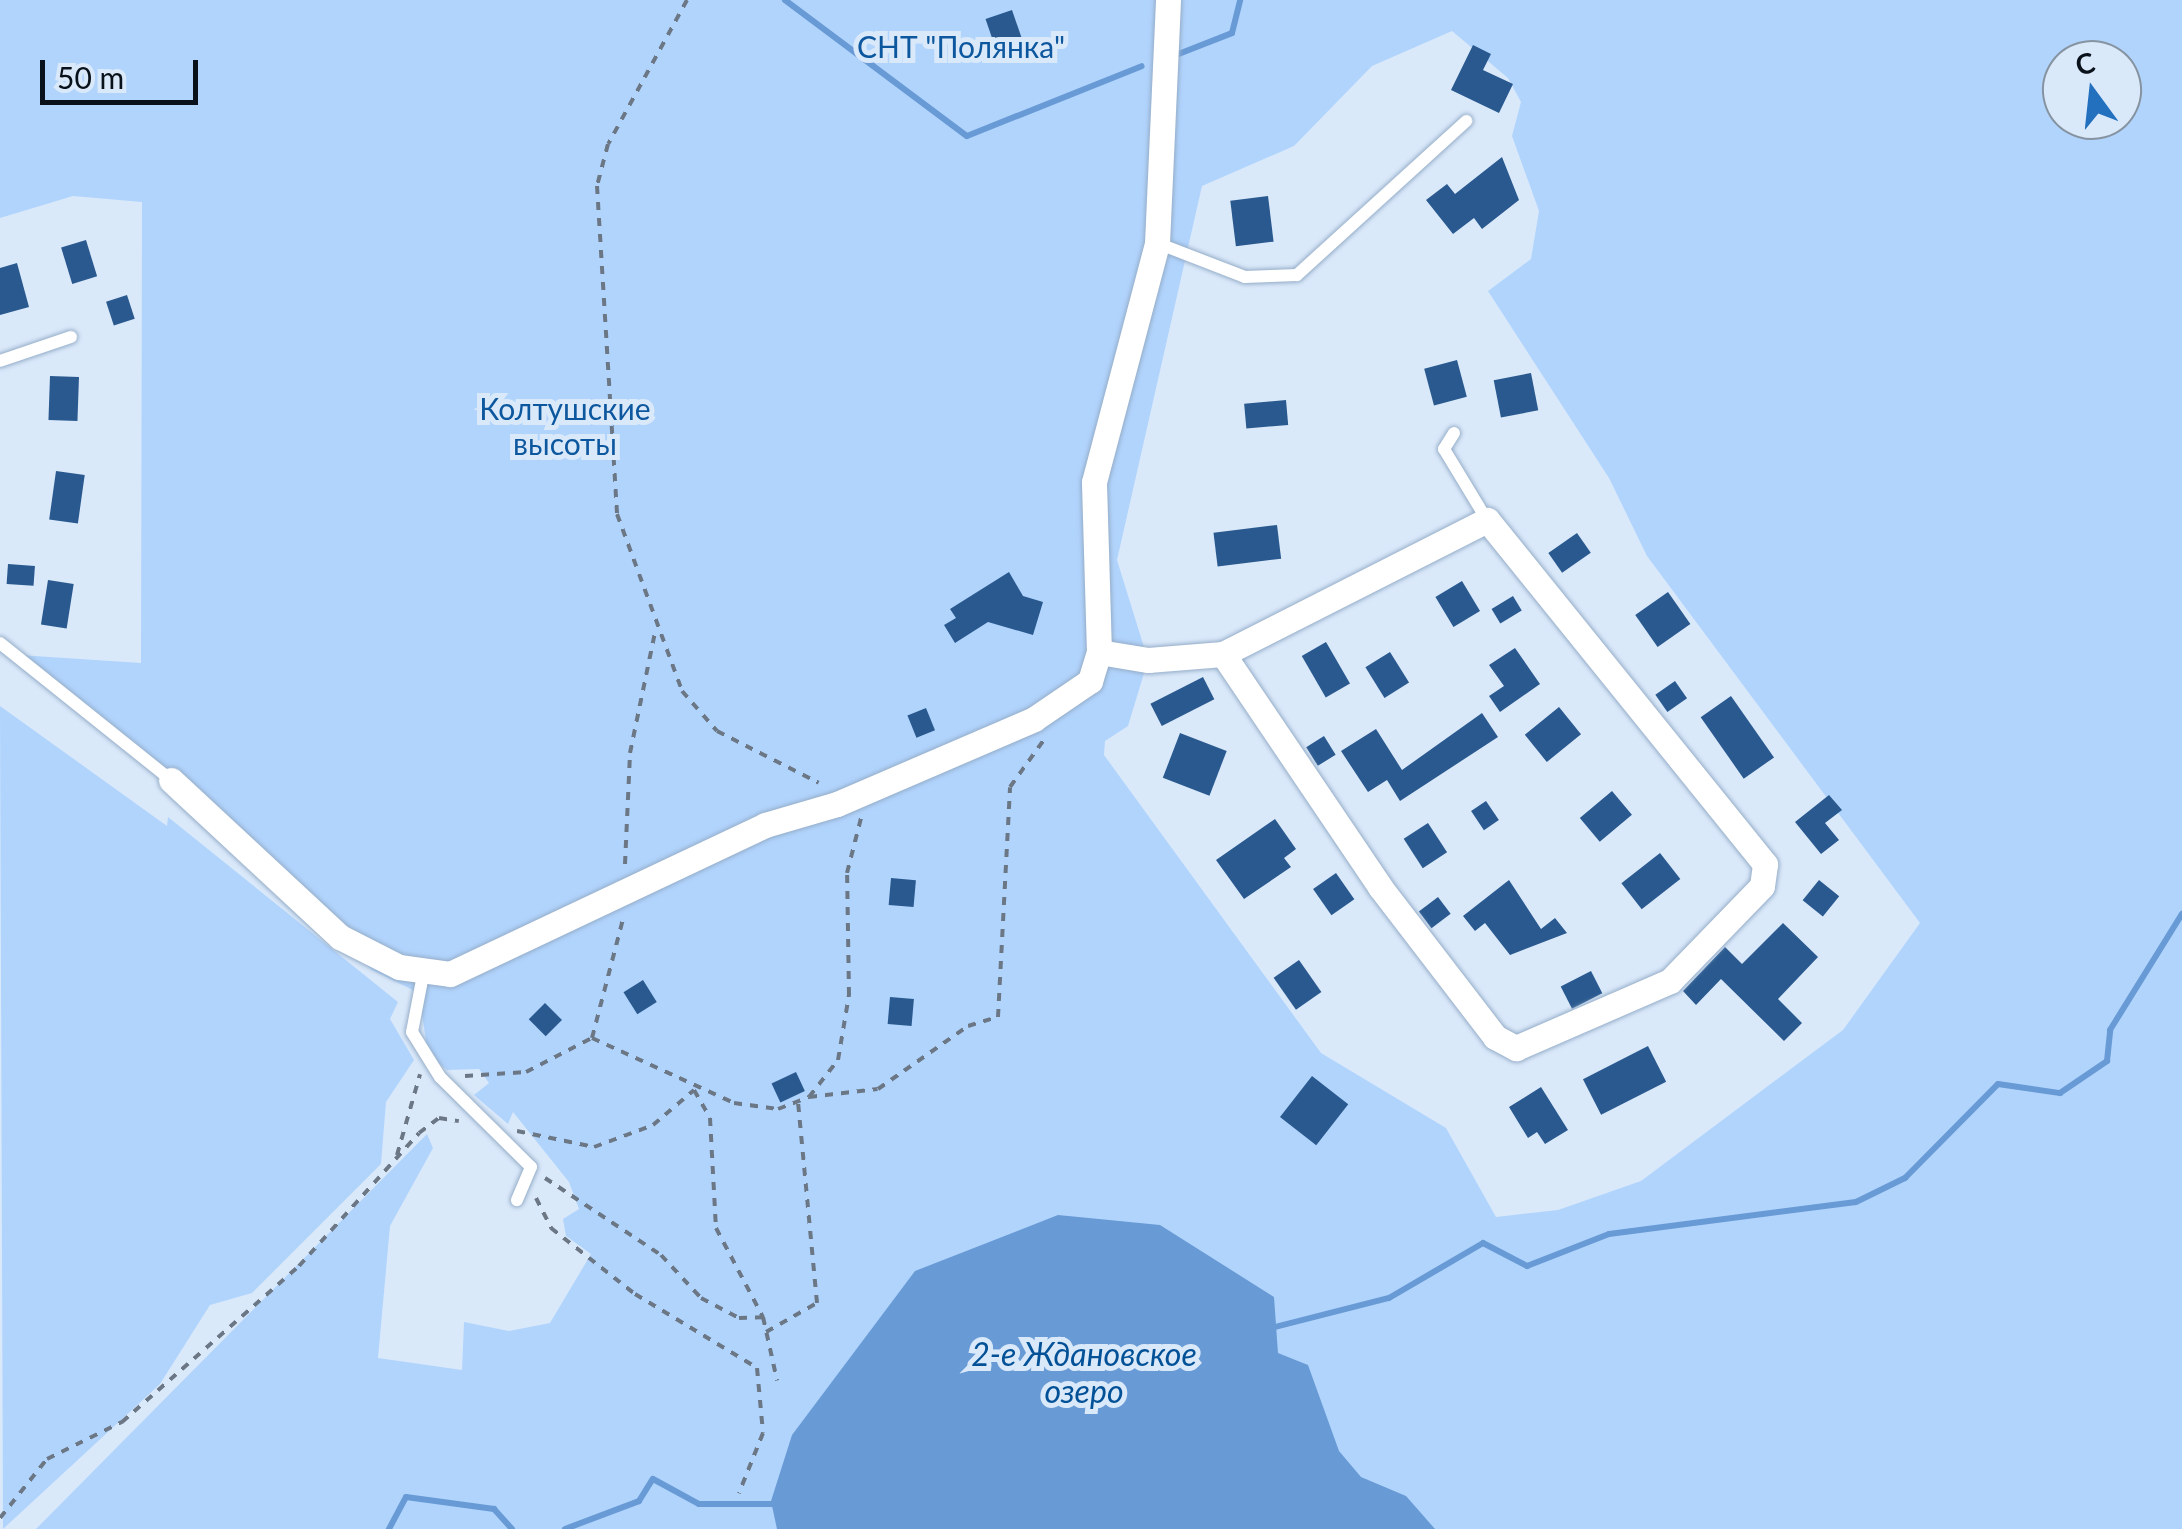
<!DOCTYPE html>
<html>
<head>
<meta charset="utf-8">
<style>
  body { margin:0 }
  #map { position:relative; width:2182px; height:1529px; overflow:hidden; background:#dae9fa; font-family:Lato,sans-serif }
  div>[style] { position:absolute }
  .green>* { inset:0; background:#b1d4fd }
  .water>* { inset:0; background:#689ad5 }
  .stream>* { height:6px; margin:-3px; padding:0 3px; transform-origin:3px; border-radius:3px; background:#689ad5 }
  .building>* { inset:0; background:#29598f; transform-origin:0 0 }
  .path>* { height:4px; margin-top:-2px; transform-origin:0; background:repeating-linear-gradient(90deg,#6c7785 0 8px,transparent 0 16px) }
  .roads { filter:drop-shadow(0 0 2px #95adc8) drop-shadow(0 0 2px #95adc8) }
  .service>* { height:12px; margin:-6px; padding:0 6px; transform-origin:6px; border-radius:6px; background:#fff }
  .minor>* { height:25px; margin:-12.5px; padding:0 12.5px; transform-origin:12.5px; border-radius:12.5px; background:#fff }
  span { translate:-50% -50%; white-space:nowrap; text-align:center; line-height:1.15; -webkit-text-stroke:10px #dae9fa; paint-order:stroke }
  .park-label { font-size:30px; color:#0d579e }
  .water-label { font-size:32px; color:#025197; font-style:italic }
  .north { position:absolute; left:2042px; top:40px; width:100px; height:100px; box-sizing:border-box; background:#dae9fa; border:2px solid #8693a1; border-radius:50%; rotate:345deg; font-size:28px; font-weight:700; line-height:40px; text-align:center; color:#09111b }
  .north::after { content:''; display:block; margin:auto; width:35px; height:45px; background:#2370bf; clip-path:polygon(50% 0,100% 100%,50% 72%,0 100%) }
  .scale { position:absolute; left:40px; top:60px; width:158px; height:45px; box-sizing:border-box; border:5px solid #09111b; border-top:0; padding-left:12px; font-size:30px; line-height:35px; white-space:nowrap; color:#09111b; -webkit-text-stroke:8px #dae9fa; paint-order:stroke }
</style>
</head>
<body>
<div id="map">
  <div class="green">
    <i style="clip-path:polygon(evenodd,0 0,2182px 0,2182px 1529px,36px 1529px,427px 1134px,433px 1148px,390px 1226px,378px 1358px,462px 1370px,464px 1322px,509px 1331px,550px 1323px,591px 1254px,566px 1236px,563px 1219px,579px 1209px,569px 1182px,513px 1112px,508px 1124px,474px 1095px,489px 1083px,479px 1069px,447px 1070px,428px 1055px,419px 993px,372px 970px,193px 805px,4px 654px,141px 663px,142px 202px,73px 196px,0 218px,0 0,1452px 31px,1508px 78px,1521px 102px,1512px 136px,1539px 211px,1531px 259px,1488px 291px,1609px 478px,1647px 556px,1920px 923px,1843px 1030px,1641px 1181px,1558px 1210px,1496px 1217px,1446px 1128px,1321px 1053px,1104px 755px,1105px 741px,1128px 726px,1148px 660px,1117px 560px,1202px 186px,1294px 146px,1372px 66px,1452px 31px,0 0,2062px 60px,2122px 60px,2122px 120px,2062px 120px,2062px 60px)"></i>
    <i style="clip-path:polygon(0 706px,167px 826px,168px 817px,398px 1002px,390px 1019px,414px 1060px,386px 1102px,381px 1164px,252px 1293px,210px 1305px,160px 1384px,3px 1529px)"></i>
  </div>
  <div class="water">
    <i style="clip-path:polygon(1058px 1215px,1160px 1225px,1274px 1297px,1278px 1353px,1308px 1365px,1339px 1451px,1361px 1477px,1406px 1496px,1435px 1529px,777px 1529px,771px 1501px,792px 1435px,915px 1271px)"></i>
  </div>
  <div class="stream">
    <i style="left:785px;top:0;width:227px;rotate:36.8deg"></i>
    <i style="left:967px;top:136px;width:188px;rotate:-21.8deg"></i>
    <i style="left:1176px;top:55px;width:60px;rotate:-21.4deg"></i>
    <i style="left:1232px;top:33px;width:34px;rotate:-76deg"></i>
    <i style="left:1267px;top:1329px;width:126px;rotate:-14.3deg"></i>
    <i style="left:1389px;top:1298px;width:109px;rotate:-30.3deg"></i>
    <i style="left:1483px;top:1243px;width:50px;rotate:27.6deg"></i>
    <i style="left:1527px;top:1266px;width:88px;rotate:-21.3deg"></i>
    <i style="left:1609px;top:1234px;width:249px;rotate:-7.4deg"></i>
    <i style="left:1856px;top:1202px;width:55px;rotate:-26.1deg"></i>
    <i style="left:1905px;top:1178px;width:132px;rotate:-45.3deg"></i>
    <i style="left:1998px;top:1084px;width:63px;rotate:8.3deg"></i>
    <i style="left:2060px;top:1093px;width:57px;rotate:-34.2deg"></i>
    <i style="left:2107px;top:1061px;width:31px;rotate:-84deg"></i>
    <i style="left:2110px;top:1030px;width:137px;rotate:-58.2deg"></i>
    <i style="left:389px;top:1529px;width:36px;rotate:-62deg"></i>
    <i style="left:406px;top:1497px;width:89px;rotate:7.8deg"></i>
    <i style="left:494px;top:1509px;width:27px;rotate:48deg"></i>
    <i style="left:565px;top:1529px;width:79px;rotate:-20.7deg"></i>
    <i style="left:639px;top:1501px;width:26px;rotate:-58deg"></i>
    <i style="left:653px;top:1479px;width:52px;rotate:28.5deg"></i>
    <i style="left:699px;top:1504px;width:80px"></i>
  </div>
  <div class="building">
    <i style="left:1012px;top:10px;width:36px;height:28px;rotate:71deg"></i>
    <i style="clip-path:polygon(1473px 45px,1491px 54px,1483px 70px,1513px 84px,1499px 113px,1451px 90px)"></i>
    <i style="clip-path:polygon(1502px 157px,1519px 200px,1482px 229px,1474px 218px,1453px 234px,1426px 200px,1447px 184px,1455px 194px)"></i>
    <i style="left:1268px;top:196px;width:46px;height:38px;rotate:83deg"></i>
    <i style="left:86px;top:240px;width:38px;height:26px;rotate:73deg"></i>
    <i style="clip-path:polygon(17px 263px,29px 307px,0 315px,0 268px)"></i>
    <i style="left:127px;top:295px;width:25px;height:22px;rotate:72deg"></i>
    <i style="left:1457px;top:360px;width:38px;height:34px;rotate:75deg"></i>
    <i style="left:1531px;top:373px;width:38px;height:38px;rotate:79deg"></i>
    <i style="left:50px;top:376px;width:29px;height:44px;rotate:2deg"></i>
    <i style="left:1286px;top:400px;width:25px;height:42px;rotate:85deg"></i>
    <i style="left:56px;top:471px;width:29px;height:49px;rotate:8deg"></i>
    <i style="left:1277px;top:525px;width:34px;height:64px;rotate:83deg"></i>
    <i style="left:1577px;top:533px;width:24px;height:35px;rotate:55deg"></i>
    <i style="left:8px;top:564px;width:27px;height:20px;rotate:4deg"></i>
    <i style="clip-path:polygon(1009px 572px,1023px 596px,1043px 602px,1033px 635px,988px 622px,955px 643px,944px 625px,956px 618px,950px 609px)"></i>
    <i style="left:48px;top:580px;width:26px;height:45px;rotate:9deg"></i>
    <i style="left:1462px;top:581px;width:35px;height:31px;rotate:59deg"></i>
    <i style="left:1668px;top:592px;width:39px;height:40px;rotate:55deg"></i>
    <i style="left:1513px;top:596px;width:17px;height:25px;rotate:59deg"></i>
    <i style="left:1326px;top:642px;width:48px;height:28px;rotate:60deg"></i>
    <i style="clip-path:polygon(1515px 648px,1540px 684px,1500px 712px,1489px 696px,1504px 686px,1489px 665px)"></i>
    <i style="left:1390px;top:652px;width:36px;height:29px;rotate:58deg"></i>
    <i style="left:1203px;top:677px;width:25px;height:59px;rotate:63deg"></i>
    <i style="left:1675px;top:681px;width:21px;height:24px;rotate:55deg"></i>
    <i style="left:1731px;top:696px;width:75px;height:37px;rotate:55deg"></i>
    <i style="left:1559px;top:707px;width:35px;height:44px;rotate:51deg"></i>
    <i style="left:926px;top:708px;width:24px;height:20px;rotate:68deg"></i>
    <i style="clip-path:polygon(1482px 713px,1498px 737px,1400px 801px,1387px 780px,1368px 792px,1341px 751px,1376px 729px,1402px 770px)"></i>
    <i style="left:1180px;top:733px;width:50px;height:48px;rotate:21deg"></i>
    <i style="left:1324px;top:736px;width:22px;height:21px;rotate:58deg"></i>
    <i style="left:1612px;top:791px;width:31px;height:42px;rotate:50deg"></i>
    <i style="clip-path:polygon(1829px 795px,1842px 810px,1825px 823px,1839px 840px,1821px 854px,1795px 822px)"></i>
    <i style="left:1486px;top:801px;width:23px;height:18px;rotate:56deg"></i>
    <i style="clip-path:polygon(1275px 819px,1296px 849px,1284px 858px,1291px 867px,1244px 899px,1216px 860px)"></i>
    <i style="left:1428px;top:823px;width:35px;height:29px;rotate:57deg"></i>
    <i style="left:1660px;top:853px;width:33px;height:49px;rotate:52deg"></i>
    <i style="left:1336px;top:873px;width:32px;height:28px;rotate:55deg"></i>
    <i style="left:891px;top:878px;width:25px;height:27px;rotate:5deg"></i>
    <i style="clip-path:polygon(1509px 880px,1541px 929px,1555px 918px,1567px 933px,1510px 955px,1485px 923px,1475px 931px,1463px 916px)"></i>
    <i style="left:1819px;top:880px;width:26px;height:26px;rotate:39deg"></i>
    <i style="left:1438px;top:897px;width:21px;height:24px;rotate:53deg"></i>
    <i style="clip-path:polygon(1783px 923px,1818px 957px,1778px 999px,1802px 1023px,1784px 1041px,1721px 979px,1696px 1005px,1683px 991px,1725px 947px,1742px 964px)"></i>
    <i style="left:1299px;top:960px;width:39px;height:31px;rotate:55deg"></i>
    <i style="left:1591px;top:971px;width:25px;height:34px;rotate:63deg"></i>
    <i style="left:643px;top:980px;width:26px;height:23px;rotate:58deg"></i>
    <i style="left:890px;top:997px;width:24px;height:27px;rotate:5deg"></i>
    <i style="left:545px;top:1003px;width:24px;height:23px;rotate:45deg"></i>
    <i style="left:1648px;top:1046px;width:40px;height:73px;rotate:63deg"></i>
    <i style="left:796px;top:1072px;width:21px;height:27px;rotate:65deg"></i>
    <i style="left:1312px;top:1076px;width:46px;height:52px;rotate:38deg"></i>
    <i style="clip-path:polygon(1541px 1087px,1568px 1130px,1545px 1144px,1537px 1132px,1528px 1138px,1509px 1107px)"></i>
  </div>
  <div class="path">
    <i style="left:687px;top:0;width:164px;rotate:118.7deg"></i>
    <i style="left:608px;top:144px;width:43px;rotate:104.7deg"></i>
    <i style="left:597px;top:186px;width:329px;rotate:86.5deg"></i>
    <i style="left:617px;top:514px;width:189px;rotate:69.8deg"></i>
    <i style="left:682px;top:691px;width:53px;rotate:48.8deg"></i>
    <i style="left:717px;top:731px;width:114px;rotate:27deg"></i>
    <i style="left:625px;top:864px;width:111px;rotate:-87.4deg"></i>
    <i style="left:630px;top:753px;width:124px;rotate:-78.3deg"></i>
    <i style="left:592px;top:1038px;width:123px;rotate:-75.4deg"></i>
    <i style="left:465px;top:1076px;width:61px;rotate:-3.8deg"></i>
    <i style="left:526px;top:1072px;width:74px;rotate:-27.3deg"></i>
    <i style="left:592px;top:1038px;width:156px;rotate:24.6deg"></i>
    <i style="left:734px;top:1103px;width:44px;rotate:7.8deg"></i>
    <i style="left:778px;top:1109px;width:33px;rotate:-21deg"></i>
    <i style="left:809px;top:1097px;width:47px;rotate:-51.9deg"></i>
    <i style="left:838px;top:1060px;width:66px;rotate:-80.4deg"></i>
    <i style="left:849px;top:995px;width:122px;rotate:-90.9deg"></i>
    <i style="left:847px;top:873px;width:57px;rotate:-75.7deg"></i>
    <i style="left:694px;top:1090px;width:32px;rotate:60deg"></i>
    <i style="left:710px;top:1118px;width:110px;rotate:86.9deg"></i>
    <i style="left:716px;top:1228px;width:101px;rotate:62.2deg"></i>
    <i style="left:763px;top:1317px;width:65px;rotate:77.5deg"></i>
    <i style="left:809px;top:1097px;width:69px;rotate:-6.6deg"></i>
    <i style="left:878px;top:1089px;width:110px;rotate:-35deg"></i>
    <i style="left:968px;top:1026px;width:31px;rotate:-17deg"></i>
    <i style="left:998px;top:1017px;width:230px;rotate:-87deg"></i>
    <i style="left:1010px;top:787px;width:57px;rotate:-54.3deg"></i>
    <i style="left:517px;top:1131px;width:79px;rotate:11.7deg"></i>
    <i style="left:594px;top:1147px;width:63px;rotate:-20.4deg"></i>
    <i style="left:653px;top:1125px;width:54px;rotate:-40.5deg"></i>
    <i style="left:397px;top:1155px;width:84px;rotate:-74.1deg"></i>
    <i style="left:545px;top:1178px;width:139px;rotate:33.6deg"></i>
    <i style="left:661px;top:1255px;width:59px;rotate:47.1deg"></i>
    <i style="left:701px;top:1298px;width:43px;rotate:27.8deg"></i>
    <i style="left:739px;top:1318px;width:24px;rotate:-2deg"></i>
    <i style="left:536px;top:1198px;width:34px;rotate:63deg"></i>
    <i style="left:551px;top:1228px;width:107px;rotate:38.2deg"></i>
    <i style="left:635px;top:1294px;width:143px;rotate:31.2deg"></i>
    <i style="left:757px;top:1368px;width:65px;rotate:84.7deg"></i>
    <i style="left:763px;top:1433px;width:65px;rotate:111.8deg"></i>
    <i style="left:766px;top:1332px;width:59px;rotate:-29.6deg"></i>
    <i style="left:817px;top:1303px;width:202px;rotate:-95.4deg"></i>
    <i style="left:0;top:1518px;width:75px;rotate:-51.5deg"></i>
    <i style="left:47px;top:1459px;width:84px;rotate:-26.3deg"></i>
    <i style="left:122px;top:1422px;width:236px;rotate:-41.4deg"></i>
    <i style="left:299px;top:1266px;width:179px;rotate:-47.9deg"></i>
    <i style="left:419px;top:1133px;width:25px;rotate:-37deg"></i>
    <i style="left:439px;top:1118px;width:20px;rotate:9deg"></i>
  </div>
  <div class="roads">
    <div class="service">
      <i style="left:1157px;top:243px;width:94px;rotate:21.1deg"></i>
      <i style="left:1245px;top:277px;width:52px;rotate:-2.2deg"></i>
      <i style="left:1297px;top:275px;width:229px;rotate:-42.3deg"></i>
      <i style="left:0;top:361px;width:75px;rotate:-18.7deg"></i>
      <i style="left:1454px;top:433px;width:19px;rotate:122deg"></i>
      <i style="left:1444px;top:449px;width:83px;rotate:58.8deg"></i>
      <i style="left:0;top:643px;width:219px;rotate:38.7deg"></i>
      <i style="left:423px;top:975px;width:58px;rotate:100.9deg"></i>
      <i style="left:412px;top:1032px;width:53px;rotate:58.1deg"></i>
      <i style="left:440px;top:1077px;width:128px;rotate:44.7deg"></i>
      <i style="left:531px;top:1167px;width:36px;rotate:113deg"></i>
    </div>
    <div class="minor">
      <i style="left:1099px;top:652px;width:50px;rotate:9.3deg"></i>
      <i style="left:1148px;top:660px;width:75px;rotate:-4.6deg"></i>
      <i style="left:1223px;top:654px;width:281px;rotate:56deg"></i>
      <i style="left:1380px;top:887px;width:189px;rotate:52.5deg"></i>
      <i style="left:1495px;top:1037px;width:24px;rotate:28deg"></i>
      <i style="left:1516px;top:1048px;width:168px;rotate:-23.5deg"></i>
      <i style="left:1670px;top:981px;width:132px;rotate:-45.9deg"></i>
      <i style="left:1762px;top:886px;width:22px;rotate:-82deg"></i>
      <i style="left:1765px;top:864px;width:442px;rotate:-128.9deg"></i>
      <i style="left:1487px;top:520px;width:296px;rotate:153.1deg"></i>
      <i style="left:171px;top:780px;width:231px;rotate:42.9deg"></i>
      <i style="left:340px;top:937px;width:66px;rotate:27deg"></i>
      <i style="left:399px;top:967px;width:51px;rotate:7.8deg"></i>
      <i style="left:450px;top:974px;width:348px;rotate:-25.3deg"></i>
      <i style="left:765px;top:825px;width:75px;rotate:-16.3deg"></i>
      <i style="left:837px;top:804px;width:215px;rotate:-23.3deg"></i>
      <i style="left:1034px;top:719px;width:68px;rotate:-34.2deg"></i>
      <i style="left:1090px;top:681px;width:30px;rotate:-73deg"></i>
      <i style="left:1099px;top:652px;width:170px;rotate:-91.7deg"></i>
      <i style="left:1094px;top:482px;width:247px;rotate:-75.2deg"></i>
      <i style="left:1157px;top:243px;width:243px;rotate:-87.4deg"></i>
    </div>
  </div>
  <div class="park-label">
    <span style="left:961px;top:46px">СНТ "Полянка"</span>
    <span style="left:565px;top:425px">Колтушские<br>высоты</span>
  </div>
  <div class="water-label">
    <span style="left:1084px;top:1373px">2-е Ждановское<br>озеро</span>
  </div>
  <div class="north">С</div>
  <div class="scale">50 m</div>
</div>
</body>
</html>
